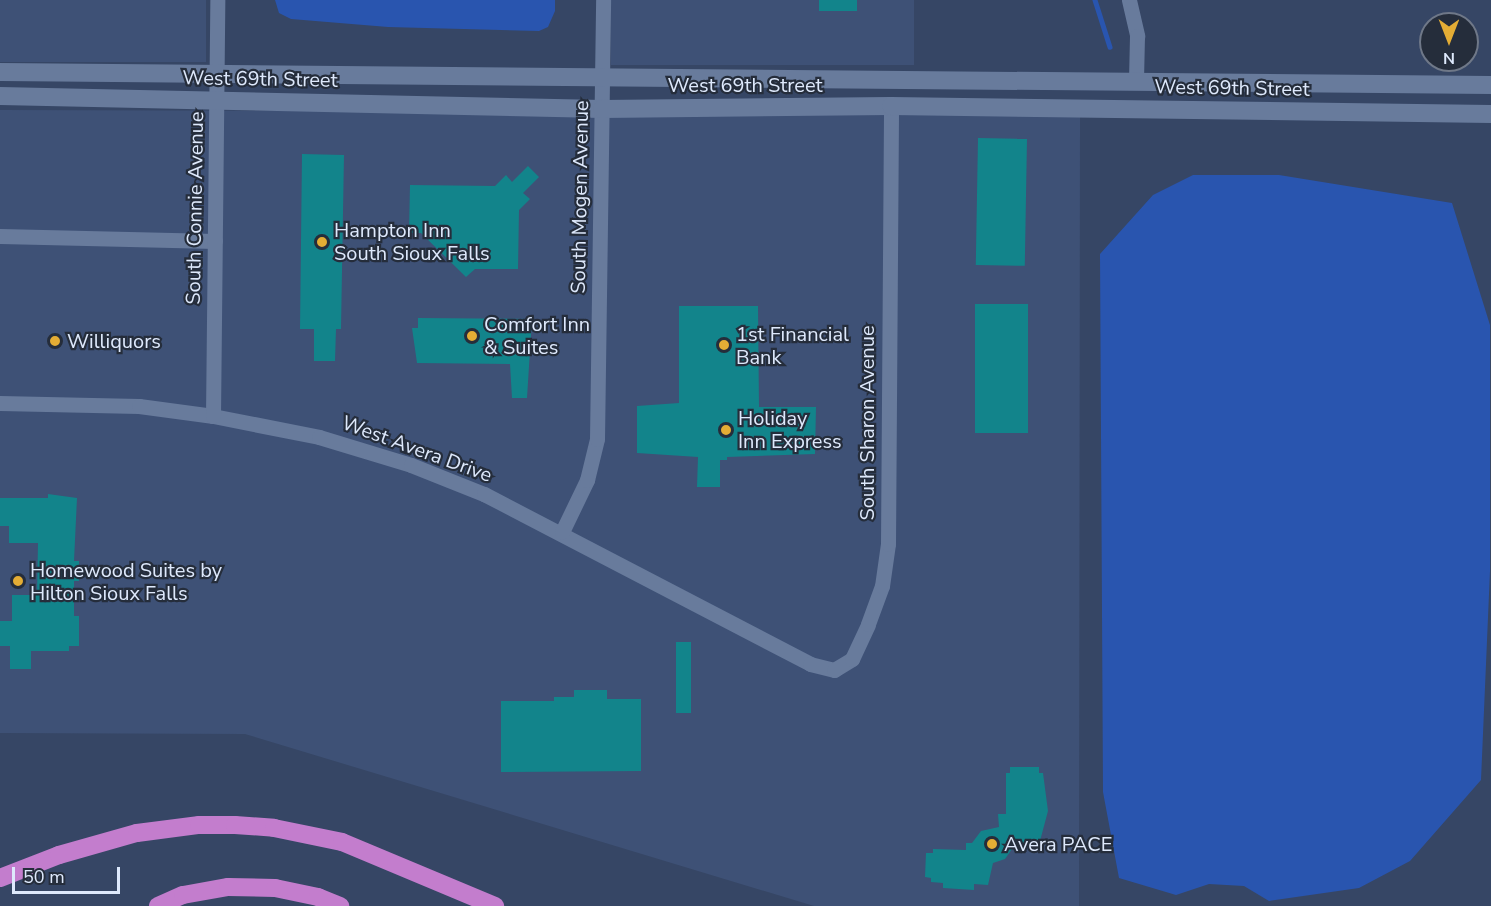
<!DOCTYPE html>
<html>
<head>
<meta charset="utf-8">
<style>
  body { margin:0 }
  #map { position:relative; width:1491px; height:906px; overflow:hidden; background:#364665; font-family:"Nunito Sans",sans-serif }
  div>[style] { position:absolute }
  .built>* { inset:0; background:#3e5176; transform-origin:0 0 }
  .water>* { inset:0; background:#2955af }
  .stream>* { height:4.5px; margin:-2.25px; padding:0 2.25px; transform-origin:2.25px; border-radius:2.25px; background:#2955af }
  .building>* { inset:0; background:#12848b; transform-origin:0 0 }
  .minor>* { height:15px; margin:-7.5px; padding:0 7.5px; transform-origin:7.5px; border-radius:7.5px; background:#687b9c }
  .tertiary>* { height:18px; margin:-9px; padding:0 9px; transform-origin:9px; border-radius:9px; background:#687b9c }
  .motorway>* { height:18px; margin:-9px; padding:0 9px; transform-origin:9px; border-radius:9px; background:#c37dcd }
  .dots>* { width:16px; height:16px; translate:-50% -50%; box-sizing:border-box; border:3px solid #252d3b; border-radius:50% }
  span { translate:-50% -50%; white-space:nowrap; text-align:center; line-height:1.15; -webkit-text-stroke:4.5px #252d3b; paint-order:stroke }
  .street-label { font-size:20px; color:#dee9fc }
  .poi-label { font-size:20px; color:#dee9fc }
  .left { translate:0 -50%; text-align:left }
  .north { position:absolute; left:1419px; top:12px; width:60px; height:60px; box-sizing:border-box; background:#252d3b; border:2px solid #6f7888; border-radius:50%; rotate:180deg; font-size:16px; font-weight:700; line-height:24px; text-align:center; color:#dee9fc }
  .north::after { content:''; display:block; margin:auto; width:21px; height:27px; background:#e4ad35; clip-path:polygon(50% 0,100% 100%,50% 72%,0 100%) }
  .scale { position:absolute; left:12px; top:867px; width:108px; height:27px; box-sizing:border-box; border:3px solid #dee9fc; border-top:0; padding-left:8px; font-size:18px; line-height:21px; white-space:nowrap; color:#dee9fc; -webkit-text-stroke:4px #252d3b; paint-order:stroke }
</style>
</head>
<body>
<div id="map">
  <div class="built">
    <i style="left:0;top:0;width:206px;height:62px"></i>
    <i style="left:611px;top:0;width:303px;height:65px"></i>
    <i style="clip-path:polygon(454px 101px,1080px 117px,1079px 906px,814px 906px,245px 734px,0 733px,0 110px,342px 111px)"></i>
  </div>
  <div class="water">
    <i style="clip-path:polygon(275px 0,555px 0,555px 11px,548px 27px,539px 31px,388px 27px,291px 19px,279px 13px)"></i>
    <i style="clip-path:polygon(1193px 175px,1279px 175px,1452px 203px,1490px 325px,1490px 571px,1481px 780px,1410px 861px,1359px 888px,1269px 901px,1244px 886px,1209px 884px,1176px 895px,1119px 878px,1103px 792px,1100px 254px,1153px 195px)"></i>
  </div>
  <div class="stream">
    <i style="left:1095px;top:0;width:49px;rotate:72.3deg"></i>
  </div>
  <div class="building">
    <i style="left:819px;top:0;width:38px;height:11px"></i>
    <i style="left:978px;top:138px;width:49px;height:127px;rotate:1deg"></i>
    <i style="clip-path:polygon(302px 154px,344px 155px,341px 329px,336px 329px,335px 361px,314px 361px,314px 329px,300px 329px)"></i>
    <i style="clip-path:polygon(528px 166px,539px 177px,523px 193px,530px 199px,519px 210px,518px 269px,475px 269px,466px 277px,421px 233px,409px 233px,410px 185px,495px 186px,506px 175px,512px 182px)"></i>
    <i style="left:975px;top:304px;width:53px;height:129px"></i>
    <i style="clip-path:polygon(679px 306px,758px 306px,759px 407px,816px 407px,815px 454px,727px 457px,727px 460px,720px 460px,720px 487px,697px 487px,698px 457px,637px 453px,637px 406px,679px 403px)"></i>
    <i style="clip-path:polygon(418px 318px,532px 319px,527px 398px,512px 398px,510px 364px,417px 363px,412px 328px,418px 328px)"></i>
    <i style="clip-path:polygon(48px 494px,77px 498px,74px 561px,79px 561px,79px 581px,74px 581px,74px 616px,79px 616px,79px 646px,69px 646px,69px 651px,31px 651px,31px 669px,10px 669px,10px 646px,0 646px,0 621px,12px 621px,12px 595px,37px 595px,38px 543px,9px 543px,9px 526px,0 526px,0 498px,48px 498px)"></i>
    <i style="left:676px;top:642px;width:15px;height:71px"></i>
    <i style="clip-path:polygon(574px 690px,607px 690px,607px 699px,641px 699px,641px 771px,501px 772px,501px 701px,554px 701px,554px 697px,574px 697px)"></i>
    <i style="clip-path:polygon(1010px 767px,1039px 767px,1039px 773px,1043px 773px,1048px 811px,1040px 841px,1026px 841px,1025px 847px,1014px 846px,1005px 859px,993px 863px,988px 885px,974px 884px,974px 890px,943px 888px,943px 883px,931px 882px,931px 878px,925px 877px,926px 853px,933px 853px,933px 849px,966px 850px,966px 843px,972px 843px,981px 831px,999px 827px,998px 814px,1006px 814px,1006px 773px,1010px 773px)"></i>
  </div>
  <div class="minor">
    <i style="left:1129px;top:0;width:37px;rotate:77deg"></i>
    <i style="left:1137px;top:36px;width:45px;rotate:91.3deg"></i>
    <i style="left:0;top:236px;width:215px;rotate:1.3deg"></i>
    <i style="left:0;top:403px;width:139px;rotate:1.2deg"></i>
    <i style="left:139px;top:406px;width:75px;rotate:7.7deg"></i>
    <i style="left:213px;top:416px;width:108px;rotate:11.2deg"></i>
    <i style="left:319px;top:437px;width:96px;rotate:16.9deg"></i>
    <i style="left:411px;top:465px;width:79px;rotate:21.7deg"></i>
    <i style="left:484px;top:494px;width:368px;rotate:27.5deg"></i>
    <i style="left:810px;top:664px;width:25px;rotate:14deg"></i>
    <i style="left:834px;top:670px;width:21px;rotate:-31deg"></i>
    <i style="left:852px;top:659px;width:38px;rotate:-65deg"></i>
    <i style="left:868px;top:624px;width:40px;rotate:-69.8deg"></i>
    <i style="left:882px;top:586px;width:42px;rotate:-81.9deg"></i>
    <i style="left:888px;top:544px;width:438px;rotate:-89.6deg"></i>
    <i style="left:213px;top:416px;width:416px;rotate:-89.4deg"></i>
    <i style="left:562px;top:532px;width:58px;rotate:-64.3deg"></i>
    <i style="left:587px;top:480px;width:42px;rotate:-76.3deg"></i>
    <i style="left:597px;top:439px;width:439px;rotate:-89.2deg"></i>
  </div>
  <div class="tertiary">
    <i style="left:0;top:72px;width:1491px;rotate:0.5deg"></i>
    <i style="left:0;top:96px;width:602px;rotate:1.24deg"></i>
    <i style="left:602px;top:109px;width:289px;rotate:-0.6deg"></i>
    <i style="left:891px;top:106px;width:600px;rotate:0.76deg"></i>
  </div>
  <div class="motorway">
    <i style="left:0;top:878px;width:63px;rotate:-21.3deg"></i>
    <i style="left:59px;top:855px;width:81px;rotate:-15.8deg"></i>
    <i style="left:137px;top:833px;width:63px;rotate:-7.4deg"></i>
    <i style="left:199px;top:825px;width:36px"></i>
    <i style="left:235px;top:825px;width:39px;rotate:4deg"></i>
    <i style="left:274px;top:828px;width:69px;rotate:11.6deg"></i>
    <i style="left:342px;top:842px;width:166px;rotate:22.7deg"></i>
    <i style="left:158px;top:906px;width:27px;rotate:-24deg"></i>
    <i style="left:183px;top:895px;width:46px;rotate:-10.1deg"></i>
    <i style="left:228px;top:887px;width:47px;rotate:1.2deg"></i>
    <i style="left:275px;top:888px;width:44px;rotate:11.8deg"></i>
    <i style="left:318px;top:897px;width:24px;rotate:22deg"></i>
  </div>
  <div class="dots">
    <i style="left:322px;top:242px;background:#e4ad35"></i>
    <i style="left:472px;top:336px;background:#e4ad35"></i>
    <i style="left:55px;top:341px;background:#e4ad35"></i>
    <i style="left:724px;top:345px;background:#e4ad35"></i>
    <i style="left:726px;top:430px;background:#e4ad35"></i>
    <i style="left:18px;top:581px;background:#e4ad35"></i>
    <i style="left:992px;top:844px;background:#e4ad35"></i>
  </div>
  <div class="street-label">
    <span style="left:260px;top:79px;rotate:1deg">West 69th Street</span>
    <span style="left:745px;top:85px">West 69th Street</span>
    <span style="left:1232px;top:88px;rotate:1deg">West 69th Street</span>
    <span style="left:580px;top:197px;rotate:-89deg">South Mogen Avenue</span>
    <span style="left:195px;top:208px;rotate:-89deg">South Connie Avenue</span>
    <span style="left:867px;top:423px;rotate:-90deg">South Sharon Avenue</span>
    <span style="left:417px;top:449px;rotate:20deg">West Avera Drive</span>
  </div>
  <div class="poi-label">
    <span class="left" style="left:334px;top:242px">Hampton Inn<br>South Sioux Falls</span>
    <span class="left" style="left:484px;top:336px">Comfort Inn<br>&amp; Suites</span>
    <span class="left" style="left:736px;top:346px">1st Financial<br>Bank</span>
    <span class="left" style="left:67px;top:341px">Williquors</span>
    <span class="left" style="left:738px;top:430px">Holiday<br>Inn Express</span>
    <span class="left" style="left:30px;top:582px">Homewood Suites by<br>Hilton Sioux Falls</span>
    <span class="left" style="left:1004px;top:844px">Avera PACE</span>
  </div>
  <div class="north">N</div>
  <div class="scale">50 m</div>
</div>
</body>
</html>
